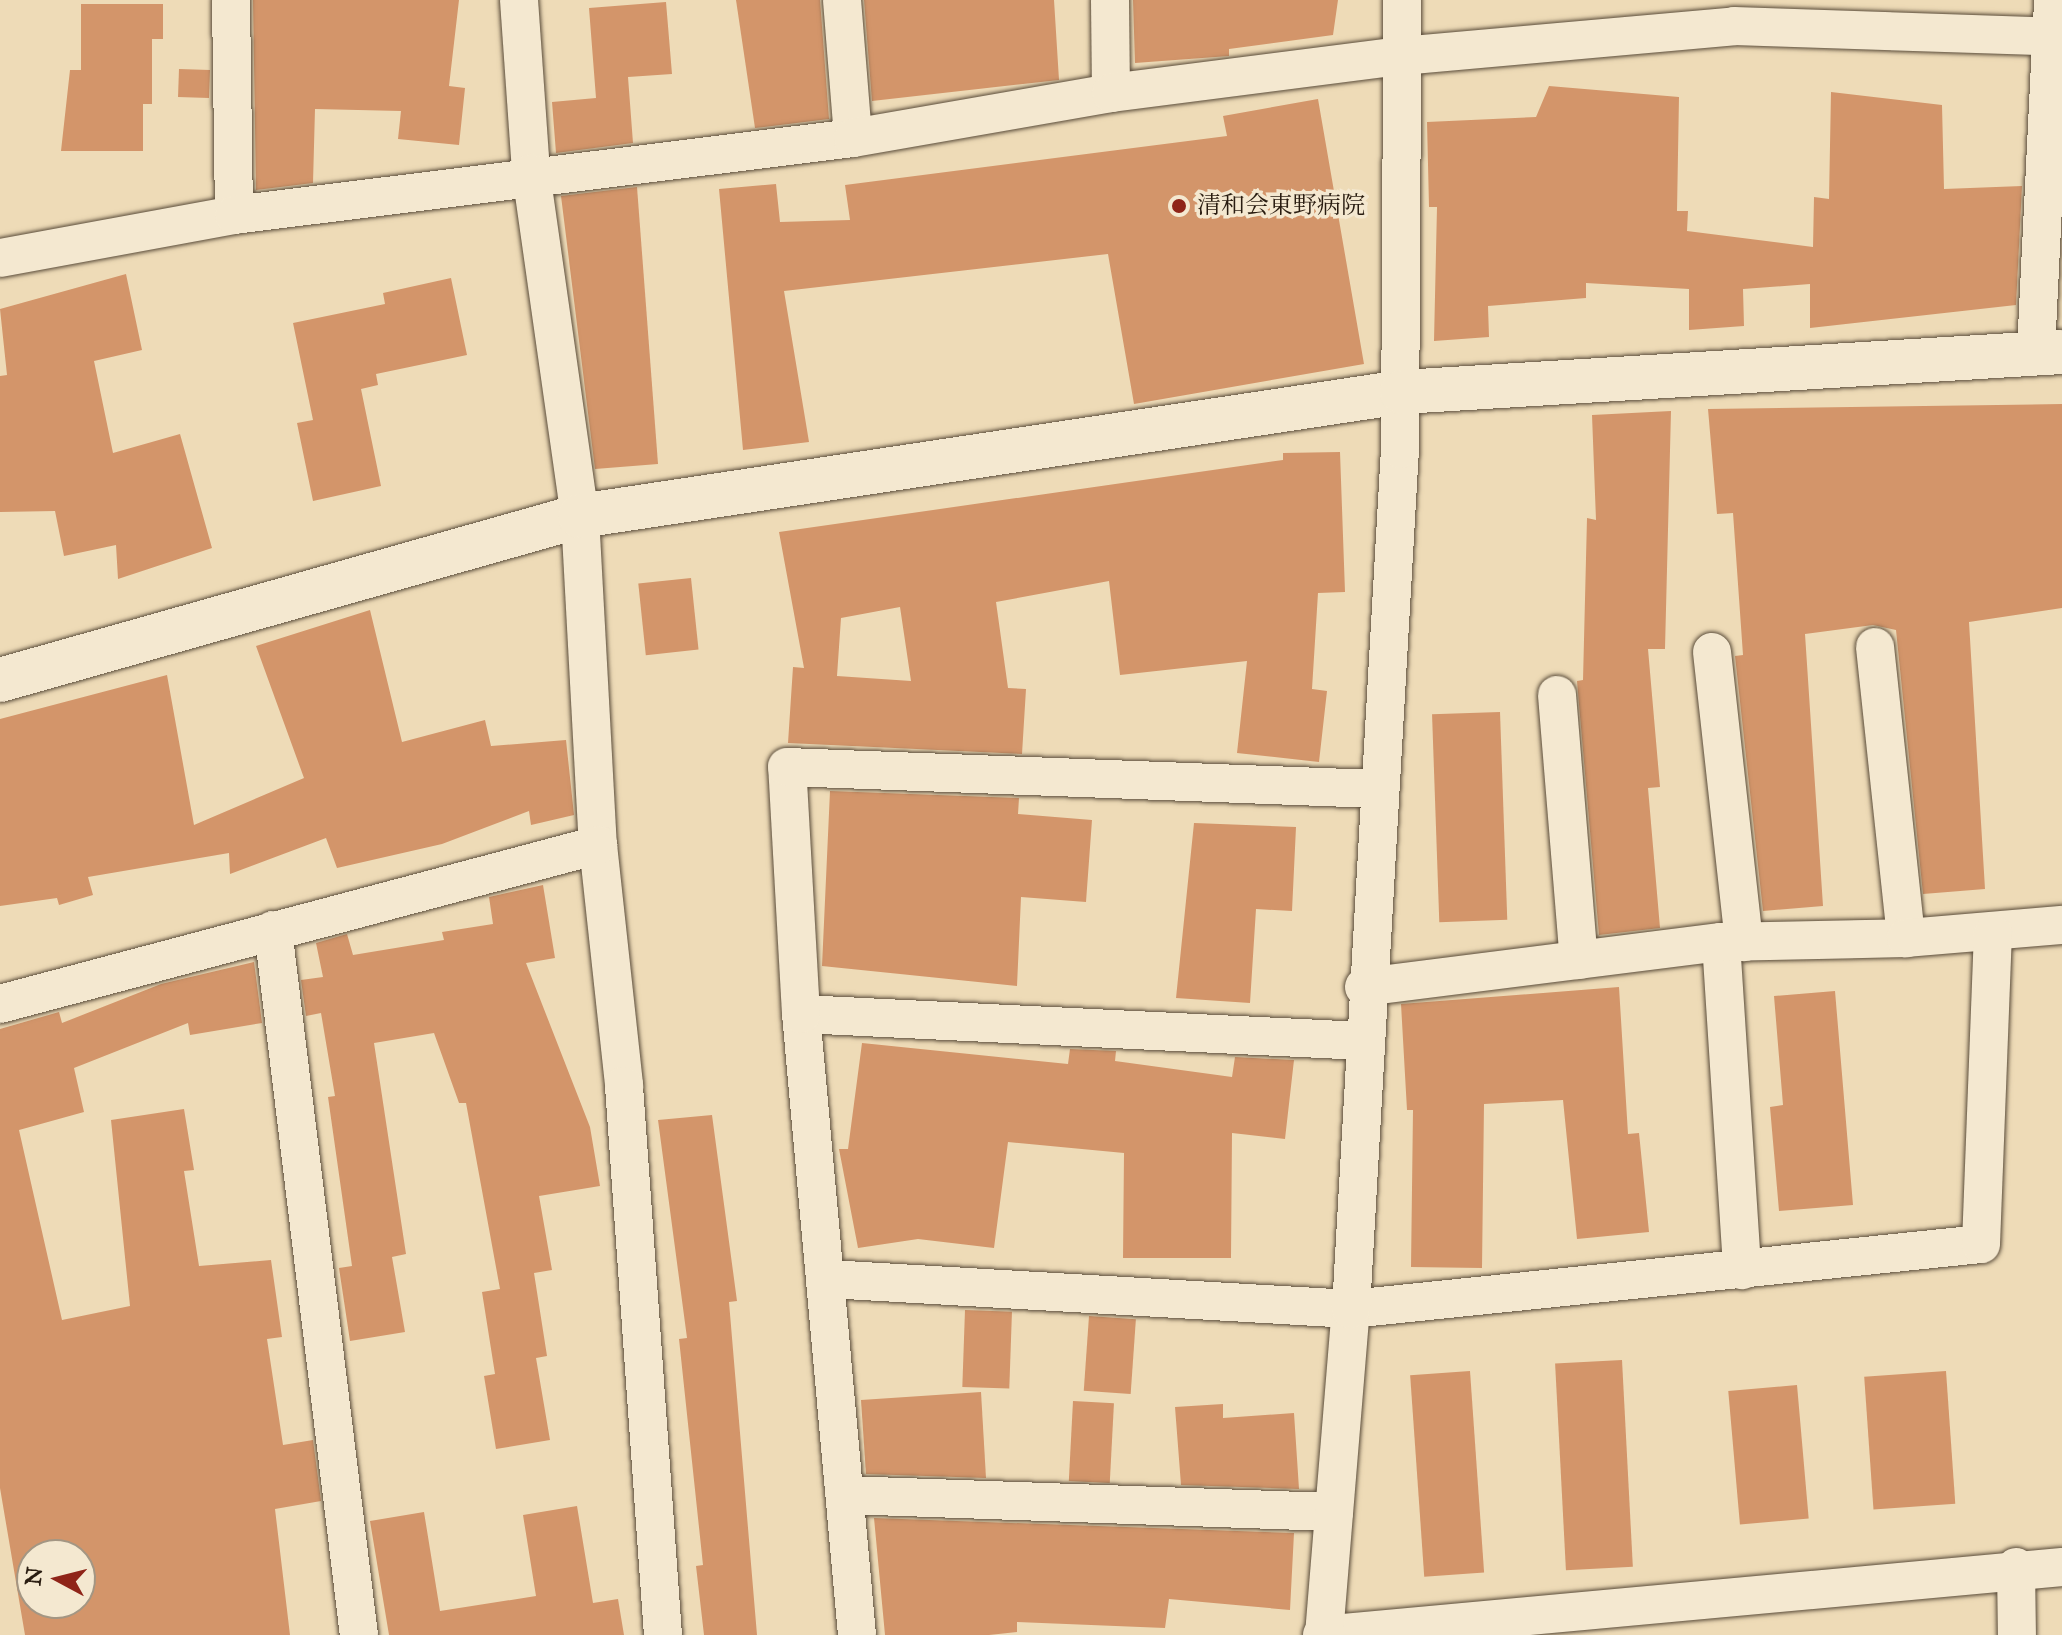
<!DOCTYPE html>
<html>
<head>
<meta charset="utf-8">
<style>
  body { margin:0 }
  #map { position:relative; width:2062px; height:1635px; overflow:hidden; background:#eedbb7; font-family:"IM FELL Great Primer","Noto Serif JP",serif }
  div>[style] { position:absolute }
  .building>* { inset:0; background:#d3956a; transform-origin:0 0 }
  .roads { filter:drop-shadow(0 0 2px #5a4c3a) drop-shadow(0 0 2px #5a4c3a) }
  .street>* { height:38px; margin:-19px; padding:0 19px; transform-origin:19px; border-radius:19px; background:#f4e8d0 }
  .secondary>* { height:44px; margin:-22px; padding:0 22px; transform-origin:22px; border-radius:22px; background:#f4e8d0 }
  .dots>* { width:22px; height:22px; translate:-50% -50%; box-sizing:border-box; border:4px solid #f4e8d0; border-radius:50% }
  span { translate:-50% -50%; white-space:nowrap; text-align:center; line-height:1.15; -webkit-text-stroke:7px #f4e8d0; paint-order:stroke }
  .poi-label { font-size:24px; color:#291c10 }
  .left { translate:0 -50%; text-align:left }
  .north { position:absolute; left:16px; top:1539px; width:80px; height:80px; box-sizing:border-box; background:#f4e8d0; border:2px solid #a39683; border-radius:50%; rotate:277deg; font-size:22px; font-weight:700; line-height:32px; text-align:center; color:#291c10 }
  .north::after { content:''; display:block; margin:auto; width:28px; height:36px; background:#8f2418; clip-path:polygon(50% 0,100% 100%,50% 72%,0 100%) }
</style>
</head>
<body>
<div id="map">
  <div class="building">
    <i style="clip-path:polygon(253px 0,459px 0,449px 86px,465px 88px,459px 145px,398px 139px,401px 111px,315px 109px,313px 183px,256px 190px)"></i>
    <i style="clip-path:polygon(736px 0,820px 0,829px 119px,755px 128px)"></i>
    <i style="clip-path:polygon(864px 0,1054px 0,1059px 80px,872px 101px)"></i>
    <i style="clip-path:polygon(1133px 0,1338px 0,1333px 35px,1229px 49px,1229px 56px,1135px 63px)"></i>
    <i style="clip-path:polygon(666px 2px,672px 74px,628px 77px,633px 143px,556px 153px,552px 102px,596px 98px,589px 8px)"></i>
    <i style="clip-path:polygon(81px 4px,163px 4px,163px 39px,152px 39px,152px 104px,143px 104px,143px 151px,61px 151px,70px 70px,81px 70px)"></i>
    <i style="left:179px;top:69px;width:31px;height:28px;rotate:2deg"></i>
    <i style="clip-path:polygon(1549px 86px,1679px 97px,1677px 211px,1688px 211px,1687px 231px,1813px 247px,1814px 197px,1829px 199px,1831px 92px,1942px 105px,1944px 189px,2022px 186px,2016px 305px,1810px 328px,1810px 284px,1743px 289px,1744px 326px,1689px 330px,1689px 289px,1586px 283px,1586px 298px,1488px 306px,1489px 337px,1434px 341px,1437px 207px,1429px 207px,1427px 122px,1536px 117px)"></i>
    <i style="clip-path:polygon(1318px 99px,1364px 364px,1134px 404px,1108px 254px,784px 291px,809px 442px,743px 450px,719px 189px,776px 184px,780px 222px,850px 220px,845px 185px,1227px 136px,1223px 116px)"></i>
    <i style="clip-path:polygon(637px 187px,658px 464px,595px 469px,561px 196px)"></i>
    <i style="clip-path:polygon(126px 274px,142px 350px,94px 361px,113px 453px,180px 434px,212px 548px,118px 579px,116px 545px,64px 556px,55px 511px,0 512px,0 376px,7px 375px,0 309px)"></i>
    <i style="clip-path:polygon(451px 278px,467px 355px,376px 374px,378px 385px,361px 389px,381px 486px,313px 501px,297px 423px,313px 420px,293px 323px,385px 304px,383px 293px)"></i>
    <i style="clip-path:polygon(2062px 404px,2062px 608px,1969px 622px,1985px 889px,1923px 894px,1896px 630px,1873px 625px,1805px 634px,1823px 906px,1763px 911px,1735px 656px,1743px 655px,1733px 513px,1717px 514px,1708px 409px)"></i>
    <i style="clip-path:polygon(1671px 411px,1665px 649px,1648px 649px,1660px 787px,1648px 788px,1660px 928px,1599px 935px,1577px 681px,1583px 680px,1587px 518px,1596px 520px,1592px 415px)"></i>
    <i style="clip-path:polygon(evenodd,1340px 452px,1345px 592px,1318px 593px,1312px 689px,1327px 691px,1319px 762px,1237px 753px,1247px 661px,1120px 675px,1109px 581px,996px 602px,1008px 688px,1026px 689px,1022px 754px,788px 743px,793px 667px,804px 668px,779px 532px,1283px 460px,1283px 453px,1340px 452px,900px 607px,911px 681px,837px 676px,841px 618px,900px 607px)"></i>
    <i style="left:691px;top:578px;width:72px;height:53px;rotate:84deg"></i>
    <i style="clip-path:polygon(370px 610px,402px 742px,485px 720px,491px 746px,566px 740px,574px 815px,531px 825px,529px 811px,442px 844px,337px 868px,326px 838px,230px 874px,229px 853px,88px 877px,93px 895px,59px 905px,57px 898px,0 906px,0 719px,167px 675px,194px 825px,304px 778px,256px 646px)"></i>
    <i style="left:1500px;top:712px;width:208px;height:68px;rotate:88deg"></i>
    <i style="clip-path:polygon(830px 791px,1019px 798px,1018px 814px,1092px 820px,1086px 902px,1021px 897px,1017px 986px,822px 966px)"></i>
    <i style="clip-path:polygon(1194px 823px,1296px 827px,1292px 911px,1256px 909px,1250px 1003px,1176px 998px)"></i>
    <i style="clip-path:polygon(543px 885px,555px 958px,526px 963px,590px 1127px,600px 1186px,539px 1196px,552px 1270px,534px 1273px,547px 1356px,536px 1358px,550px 1440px,496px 1449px,484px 1376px,495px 1374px,482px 1292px,500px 1289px,466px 1103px,459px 1103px,434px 1033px,374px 1043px,406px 1254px,392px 1257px,405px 1332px,350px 1341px,339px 1268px,352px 1266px,328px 1097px,335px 1096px,321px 1013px,306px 1016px,301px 980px,323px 977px,316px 943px,347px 934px,353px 955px,444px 940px,442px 932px,493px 924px,489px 897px)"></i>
    <i style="clip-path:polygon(evenodd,254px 962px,262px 1023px,190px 1035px,188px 1023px,74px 1068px,84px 1112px,19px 1130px,62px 1320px,130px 1306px,111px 1120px,184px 1109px,194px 1170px,184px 1171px,199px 1266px,271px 1260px,282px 1337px,267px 1339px,283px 1445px,313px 1440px,321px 1501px,275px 1509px,290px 1635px,25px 1635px,0 1488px,0 1029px,59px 1012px,62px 1023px,161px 984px,254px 962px,32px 1555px,80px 1555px,80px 1603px,32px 1603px,32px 1555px)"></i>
    <i style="clip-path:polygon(1619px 987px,1628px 1134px,1639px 1133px,1649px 1232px,1577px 1239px,1563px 1100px,1484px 1104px,1482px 1268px,1411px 1267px,1413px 1110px,1407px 1110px,1401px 1004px)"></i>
    <i style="clip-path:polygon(1835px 991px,1853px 1205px,1779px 1211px,1770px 1107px,1783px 1105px,1774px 996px)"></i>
    <i style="clip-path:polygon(862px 1043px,1068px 1064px,1070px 1049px,1116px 1051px,1115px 1061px,1232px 1077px,1235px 1057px,1294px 1060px,1285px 1139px,1232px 1133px,1231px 1258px,1123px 1258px,1124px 1153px,1008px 1142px,994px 1248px,918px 1239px,858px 1248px,839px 1149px,848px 1149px)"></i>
    <i style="clip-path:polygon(712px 1115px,737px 1301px,729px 1302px,757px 1635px,704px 1635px,696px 1566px,703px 1565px,679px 1339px,687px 1338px,658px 1120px)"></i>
    <i style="left:965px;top:1310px;width:47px;height:77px;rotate:2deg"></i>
    <i style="left:1089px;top:1316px;width:47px;height:75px;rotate:4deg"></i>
    <i style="left:1622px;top:1360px;width:207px;height:67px;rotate:87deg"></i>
    <i style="left:1470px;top:1371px;width:202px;height:60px;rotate:86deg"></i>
    <i style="left:1946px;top:1371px;width:133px;height:82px;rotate:86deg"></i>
    <i style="left:1797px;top:1385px;width:134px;height:69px;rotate:85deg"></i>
    <i style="clip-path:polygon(981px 1392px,986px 1478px,866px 1474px,861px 1400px)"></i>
    <i style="left:1073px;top:1401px;width:41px;height:80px;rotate:3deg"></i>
    <i style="clip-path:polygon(1223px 1404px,1223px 1418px,1294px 1413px,1299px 1489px,1181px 1485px,1175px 1407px)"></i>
    <i style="clip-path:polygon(577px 1506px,593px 1603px,618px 1599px,624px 1635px,389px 1635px,370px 1521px,424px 1512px,440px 1611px,536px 1596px,523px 1515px)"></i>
    <i style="clip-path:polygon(874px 1518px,1294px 1533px,1290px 1610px,1169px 1599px,1165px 1628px,1017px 1622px,1017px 1632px,989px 1635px,885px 1635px)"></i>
  </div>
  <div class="roads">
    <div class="street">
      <i style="left:231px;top:0;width:215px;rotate:89.2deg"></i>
      <i style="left:519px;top:0;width:173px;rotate:86deg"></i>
      <i style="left:531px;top:173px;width:346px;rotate:81.9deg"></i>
      <i style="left:580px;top:516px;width:329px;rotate:86.9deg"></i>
      <i style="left:598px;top:845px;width:242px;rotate:83.8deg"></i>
      <i style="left:624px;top:1086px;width:550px;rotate:85.94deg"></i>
      <i style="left:842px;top:0;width:138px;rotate:85.4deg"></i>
      <i style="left:1110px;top:0;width:93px;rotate:89.4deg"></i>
      <i style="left:0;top:258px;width:238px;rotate:-10.4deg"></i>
      <i style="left:234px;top:215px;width:624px;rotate:-7.09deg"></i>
      <i style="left:853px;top:138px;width:262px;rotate:-9.9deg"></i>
      <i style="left:1111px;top:93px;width:292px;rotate:-7.3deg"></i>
      <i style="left:1401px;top:56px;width:334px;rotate:-5.1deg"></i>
      <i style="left:1734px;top:26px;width:328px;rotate:1.9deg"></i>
      <i style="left:2036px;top:350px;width:350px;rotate:-87.2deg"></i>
      <i style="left:1875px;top:647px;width:293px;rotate:83.9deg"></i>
      <i style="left:1712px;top:652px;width:292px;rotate:83.7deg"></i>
      <i style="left:1557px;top:695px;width:266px;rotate:85.3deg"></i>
      <i style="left:273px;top:930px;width:710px;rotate:83.05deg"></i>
      <i style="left:1721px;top:942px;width:329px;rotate:86.3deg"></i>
      <i style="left:1364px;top:987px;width:360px;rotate:-7.2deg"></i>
      <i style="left:1721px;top:942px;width:185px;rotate:-1.2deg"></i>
      <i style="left:1906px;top:938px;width:157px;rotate:-4.8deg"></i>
      <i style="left:0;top:1004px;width:619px;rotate:-14.89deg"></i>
      <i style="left:801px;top:1014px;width:564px;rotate:2.75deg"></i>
      <i style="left:828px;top:1279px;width:524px;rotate:3.28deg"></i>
      <i style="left:1351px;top:1309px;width:633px;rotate:-5.89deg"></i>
      <i style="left:1981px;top:1244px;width:310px;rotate:-87.8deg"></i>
      <i style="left:845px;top:1495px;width:489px;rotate:2deg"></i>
      <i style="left:2016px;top:1567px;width:68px;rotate:89.2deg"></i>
      <i style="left:857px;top:1635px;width:624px;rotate:-95.15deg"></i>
      <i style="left:801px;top:1014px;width:247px;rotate:-93.2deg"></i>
      <i style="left:787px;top:767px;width:590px;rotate:2.14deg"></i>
      <i style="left:1322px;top:1635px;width:743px;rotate:-5.25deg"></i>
      <i style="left:1324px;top:1635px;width:327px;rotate:-85.3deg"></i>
      <i style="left:1351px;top:1309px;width:861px;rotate:-86.74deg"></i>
      <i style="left:1400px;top:449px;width:449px;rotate:-89.7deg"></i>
    </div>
    <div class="secondary">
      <i style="left:0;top:680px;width:603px;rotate:-15.79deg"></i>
      <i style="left:580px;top:516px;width:831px;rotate:-8.58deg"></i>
      <i style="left:1402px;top:392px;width:661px;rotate:-3.47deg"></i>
    </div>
  </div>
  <div class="dots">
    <i style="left:1179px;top:206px;background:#8f2418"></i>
  </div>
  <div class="poi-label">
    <span class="left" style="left:1197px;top:206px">清和会東野病院</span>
  </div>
  <div class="north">N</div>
</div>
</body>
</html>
